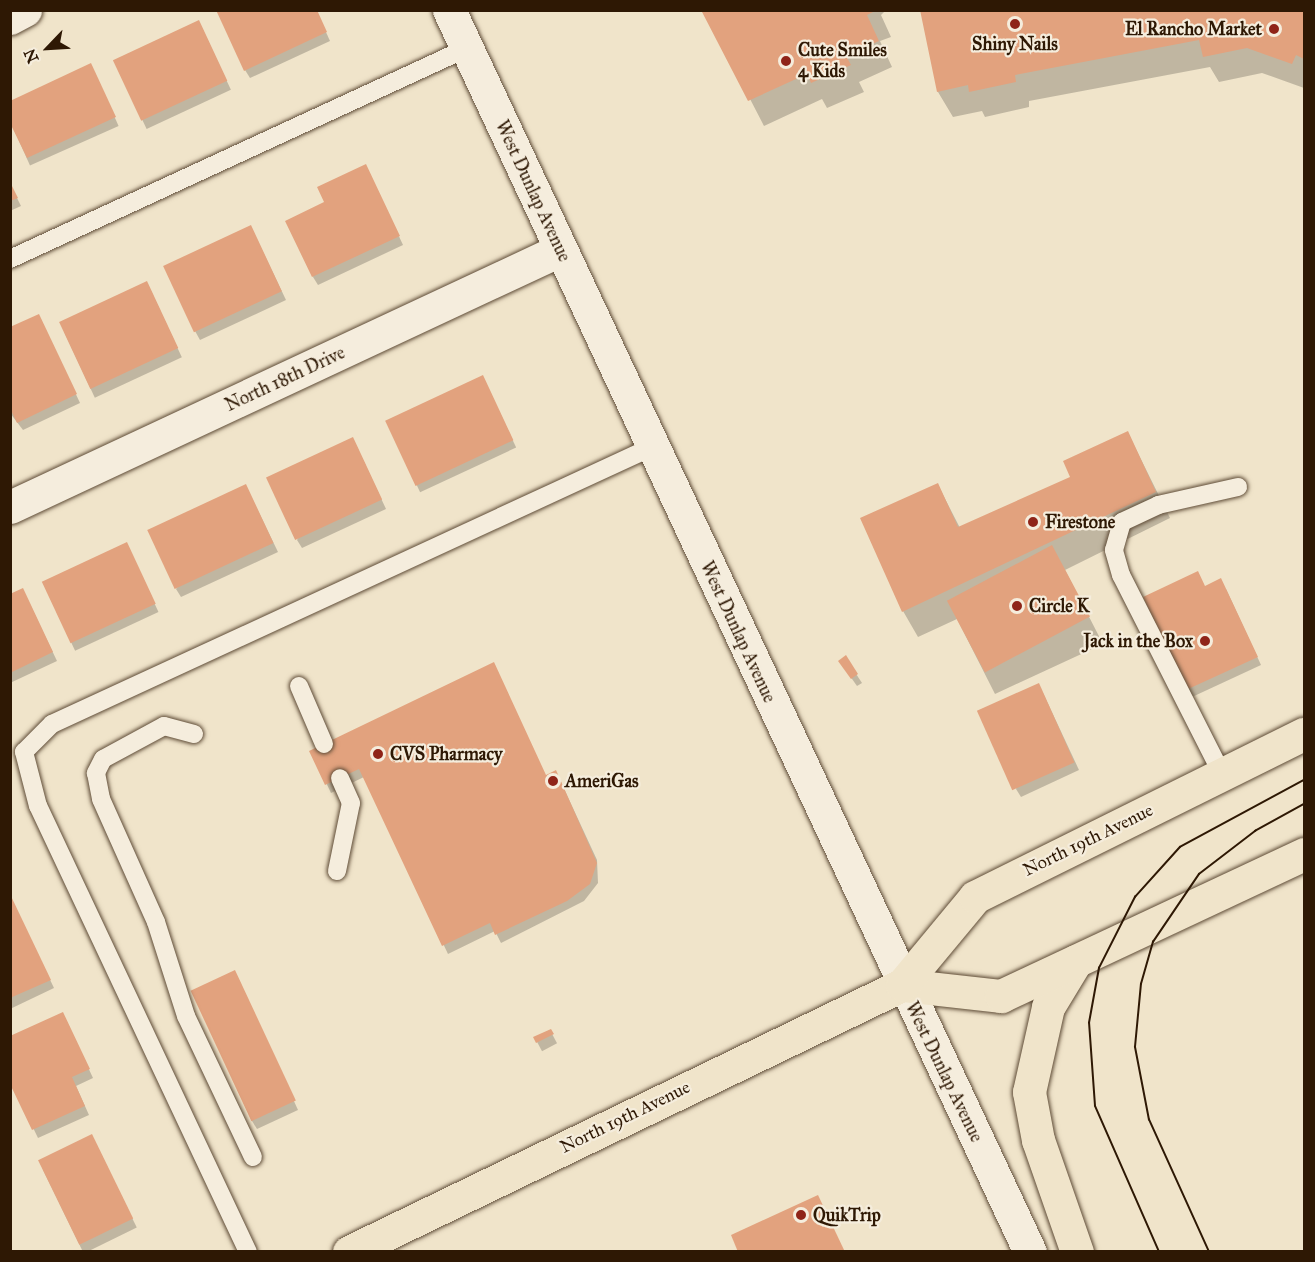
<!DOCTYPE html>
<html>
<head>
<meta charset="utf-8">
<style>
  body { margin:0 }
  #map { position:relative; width:1315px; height:1262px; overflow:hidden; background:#f0e4ca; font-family:"IM FELL Great Primer",serif }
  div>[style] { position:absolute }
  .shadow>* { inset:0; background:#0003; transform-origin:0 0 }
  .building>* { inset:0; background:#e2a27e; transform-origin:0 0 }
  .roads { filter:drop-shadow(0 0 2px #5e4b36) drop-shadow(0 0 2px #5e4b36) }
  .lane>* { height:18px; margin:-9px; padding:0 9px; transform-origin:9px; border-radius:9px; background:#f5eddd }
  .street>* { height:33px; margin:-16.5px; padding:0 16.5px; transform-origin:16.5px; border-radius:16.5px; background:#f5eddd }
  .secondary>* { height:33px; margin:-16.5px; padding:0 16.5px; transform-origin:16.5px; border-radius:16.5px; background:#f5eddd }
  .primary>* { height:33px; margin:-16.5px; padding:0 16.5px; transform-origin:16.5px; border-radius:16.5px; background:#f0e4ca }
  .tram>* { height:1.5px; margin:-0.75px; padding:0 0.75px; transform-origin:0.75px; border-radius:0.75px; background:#2e1804 }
  .dots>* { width:16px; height:16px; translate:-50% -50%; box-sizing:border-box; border:3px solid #f5eddd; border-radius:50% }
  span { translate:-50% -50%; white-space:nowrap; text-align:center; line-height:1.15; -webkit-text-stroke:4.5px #f5eddd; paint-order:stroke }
  .poi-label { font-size:18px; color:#2e1804; font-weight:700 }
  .right { translate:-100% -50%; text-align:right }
  .left { translate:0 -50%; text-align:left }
  .street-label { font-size:18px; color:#2e1804 }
  .frame { position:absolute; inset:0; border:12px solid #2e1804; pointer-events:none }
  .north { position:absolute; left:18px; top:18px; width:60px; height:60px; -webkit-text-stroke:4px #f5eddd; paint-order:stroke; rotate:245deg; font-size:16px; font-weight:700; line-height:24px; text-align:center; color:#2e1804 }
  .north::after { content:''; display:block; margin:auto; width:21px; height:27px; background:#2e1804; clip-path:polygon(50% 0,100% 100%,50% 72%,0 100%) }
</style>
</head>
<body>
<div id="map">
  <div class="shadow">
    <i style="clip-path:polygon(316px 10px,330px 41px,250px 78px,245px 70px)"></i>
    <i style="clip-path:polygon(704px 10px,886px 10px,881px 15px,891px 37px,880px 41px,892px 67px,859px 82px,864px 92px,827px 108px,822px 99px,764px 126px)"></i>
    <i style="clip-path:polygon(922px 10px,1304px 10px,1304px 88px,1262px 73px,1219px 82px,1210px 67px,1029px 101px,1029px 107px,985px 117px,982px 111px,953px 117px,938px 92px)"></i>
    <i style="left:203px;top:30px;width:66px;height:93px;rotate:65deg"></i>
    <i style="left:95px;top:73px;width:58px;height:97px;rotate:66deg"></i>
    <i style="clip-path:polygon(370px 174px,403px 245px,318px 285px,313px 277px,326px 203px)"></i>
    <i style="clip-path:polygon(10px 184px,21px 206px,10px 211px)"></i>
    <i style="clip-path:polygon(255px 235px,286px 300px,200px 340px,195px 331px)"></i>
    <i style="left:151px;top:291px;width:73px;height:96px;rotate:65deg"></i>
    <i style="clip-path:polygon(43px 324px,80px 403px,23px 430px,10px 413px,10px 329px)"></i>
    <i style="left:487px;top:385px;width:69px;height:106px;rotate:65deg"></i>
    <i style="clip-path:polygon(1128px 433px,1170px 518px,1065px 570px,1103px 644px,995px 694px,957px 619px,918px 637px,903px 611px,938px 485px,960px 528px,1072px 477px)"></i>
    <i style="clip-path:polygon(357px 447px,386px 509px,302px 548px,297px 540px)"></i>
    <i style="clip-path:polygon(250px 494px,278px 552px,181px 597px,176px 589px)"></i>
    <i style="left:131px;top:553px;width:65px;height:92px;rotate:65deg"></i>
    <i style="clip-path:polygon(1205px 588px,1226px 589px,1261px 665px,1192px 697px,1188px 689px)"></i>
    <i style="clip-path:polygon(10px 595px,27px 598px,57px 661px,10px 683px)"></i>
    <i style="clip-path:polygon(845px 657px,862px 683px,857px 686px,845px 669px)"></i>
    <i style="clip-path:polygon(1043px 693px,1079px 770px,1021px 797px,1016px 789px)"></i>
    <i style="clip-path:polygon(311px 751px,560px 780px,597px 860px,598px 883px,584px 901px,501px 943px,495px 931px,448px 954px,364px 777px,331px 793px)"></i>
    <i style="clip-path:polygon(10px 896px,54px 988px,10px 1009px)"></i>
    <i style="clip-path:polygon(239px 980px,298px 1110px,257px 1129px,252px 1121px)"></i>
    <i style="clip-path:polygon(67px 1022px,93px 1078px,76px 1086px,89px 1115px,38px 1138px,10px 1080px)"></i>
    <i style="left:550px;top:1030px;width:15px;height:17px;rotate:62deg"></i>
    <i style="left:96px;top:1144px;width:93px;height:59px;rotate:64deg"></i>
  </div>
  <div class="building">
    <i style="clip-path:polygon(216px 10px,317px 10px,327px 32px,244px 71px)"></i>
    <i style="clip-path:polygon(701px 10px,877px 10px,867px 15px,879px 41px,846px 56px,851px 65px,811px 83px,807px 74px,748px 101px)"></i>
    <i style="clip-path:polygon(920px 10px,1304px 10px,1304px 59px,1296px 55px,1292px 64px,1247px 48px,1203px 57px,1199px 40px,1015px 75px,1016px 82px,969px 92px,968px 85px,937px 92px)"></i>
    <i style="left:199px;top:20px;width:67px;height:95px;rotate:65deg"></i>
    <i style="clip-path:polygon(91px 63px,116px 117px,27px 158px,10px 123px,10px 101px)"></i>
    <i style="clip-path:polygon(366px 164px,400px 236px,312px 277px,285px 221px,324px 202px,317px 187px)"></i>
    <i style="clip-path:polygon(10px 182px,18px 198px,10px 201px)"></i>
    <i style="left:251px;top:225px;width:73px;height:97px;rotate:65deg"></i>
    <i style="left:147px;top:281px;width:74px;height:97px;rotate:65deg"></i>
    <i style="clip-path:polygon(39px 314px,77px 394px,17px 423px,10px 408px,10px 327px)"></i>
    <i style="left:483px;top:375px;width:72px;height:108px;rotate:65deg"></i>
    <i style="clip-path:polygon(1128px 431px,1156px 492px,902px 612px,860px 518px,938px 483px,958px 527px,1070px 477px,1063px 461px)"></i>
    <i style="left:353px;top:437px;width:69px;height:96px;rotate:65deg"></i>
    <i style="left:246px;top:484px;width:65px;height:109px;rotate:65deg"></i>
    <i style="left:127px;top:542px;width:68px;height:94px;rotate:65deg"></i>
    <i style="left:1052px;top:545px;width:81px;height:119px;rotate:62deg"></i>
    <i style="clip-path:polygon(1198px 571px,1205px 586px,1221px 578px,1258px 657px,1186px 690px,1143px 597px)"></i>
    <i style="clip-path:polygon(23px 588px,53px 652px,10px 673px,10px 594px)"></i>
    <i style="clip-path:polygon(846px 655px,858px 674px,851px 679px,838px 661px)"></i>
    <i style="clip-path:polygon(494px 662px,546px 775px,556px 770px,597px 863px,590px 884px,567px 901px,495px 935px,490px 923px,442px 946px,359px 769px,325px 785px,309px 751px)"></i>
    <i style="left:1039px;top:683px;width:87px;height:68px;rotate:66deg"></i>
    <i style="clip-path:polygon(10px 894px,51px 980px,10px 998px)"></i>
    <i style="left:235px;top:970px;width:144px;height:49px;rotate:65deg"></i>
    <i style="clip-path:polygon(63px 1012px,90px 1069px,72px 1077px,85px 1106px,32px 1130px,10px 1084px,10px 1036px)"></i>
    <i style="clip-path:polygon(551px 1029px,554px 1034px,536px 1043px,533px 1037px)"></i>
    <i style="left:92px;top:1134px;width:94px;height:60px;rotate:64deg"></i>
    <i style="clip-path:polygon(818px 1195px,845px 1252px,738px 1252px,731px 1235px)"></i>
  </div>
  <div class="roads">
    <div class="lane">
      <i style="left:10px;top:259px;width:503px;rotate:-24.78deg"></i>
      <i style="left:299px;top:686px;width:63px;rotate:66.7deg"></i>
      <i style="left:194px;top:734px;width:31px;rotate:-165deg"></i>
      <i style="left:164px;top:726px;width:69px;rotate:151.6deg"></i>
      <i style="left:103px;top:759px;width:16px;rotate:117deg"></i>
      <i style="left:96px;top:773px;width:26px;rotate:79deg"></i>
      <i style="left:101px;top:799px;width:135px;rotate:65.9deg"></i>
      <i style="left:156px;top:922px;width:99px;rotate:72.3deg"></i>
      <i style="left:186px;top:1016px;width:156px;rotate:64.6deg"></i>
      <i style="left:1222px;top:774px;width:223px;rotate:-116.9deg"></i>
      <i style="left:1121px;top:575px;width:26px;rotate:-106deg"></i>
      <i style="left:1114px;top:550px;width:29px;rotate:-74deg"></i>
      <i style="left:1122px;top:522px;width:40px;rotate:-25deg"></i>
      <i style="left:1158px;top:505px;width:82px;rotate:-12.7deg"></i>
      <i style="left:337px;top:871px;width:69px;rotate:-78.4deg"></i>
      <i style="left:351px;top:803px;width:27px;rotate:-114deg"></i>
      <i style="left:248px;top:1252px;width:493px;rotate:-115.2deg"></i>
      <i style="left:38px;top:806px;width:56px;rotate:-104.5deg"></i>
      <i style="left:24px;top:752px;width:40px;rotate:-45deg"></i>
      <i style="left:52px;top:724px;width:659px;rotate:-24.78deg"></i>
    </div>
    <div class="street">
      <i style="left:10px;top:18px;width:17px;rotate:-28deg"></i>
      <i style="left:10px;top:507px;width:607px;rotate:-25.05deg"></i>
    </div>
    <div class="secondary">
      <i style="left:449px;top:10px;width:1371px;rotate:64.93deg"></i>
    </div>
    <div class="primary">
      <i style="left:1076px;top:961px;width:54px;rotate:121.3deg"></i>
      <i style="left:1048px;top:1007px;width:87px;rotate:102.6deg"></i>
      <i style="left:1029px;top:1092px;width:49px;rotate:79.4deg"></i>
      <i style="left:1038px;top:1140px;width:119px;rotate:70.8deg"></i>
      <i style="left:902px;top:985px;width:100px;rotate:6.3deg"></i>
      <i style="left:1001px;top:996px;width:335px;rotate:-25.1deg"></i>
      <i style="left:349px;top:1252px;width:614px;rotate:-25.77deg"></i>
      <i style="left:902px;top:985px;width:114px;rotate:-50.3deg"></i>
      <i style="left:975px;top:897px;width:367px;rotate:-26.4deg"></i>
    </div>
  </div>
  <div class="tram">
    <i style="left:1159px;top:1252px;width:159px;rotate:-113.7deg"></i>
    <i style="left:1095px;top:1106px;width:83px;rotate:-94.1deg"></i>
    <i style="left:1089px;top:1023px;width:56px;rotate:-79.7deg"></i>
    <i style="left:1099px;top:968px;width:80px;rotate:-63.1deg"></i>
    <i style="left:1135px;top:897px;width:67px;rotate:-48deg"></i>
    <i style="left:1180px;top:847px;width:141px;rotate:-28.4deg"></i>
    <i style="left:1209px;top:1252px;width:145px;rotate:-114.4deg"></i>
    <i style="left:1149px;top:1120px;width:74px;rotate:-100.9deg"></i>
    <i style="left:1135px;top:1047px;width:63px;rotate:-84.6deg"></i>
    <i style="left:1141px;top:984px;width:44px;rotate:-74.1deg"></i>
    <i style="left:1153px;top:942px;width:82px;rotate:-55.9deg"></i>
    <i style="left:1199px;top:874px;width:71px;rotate:-37.5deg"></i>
    <i style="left:1255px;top:831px;width:56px;rotate:-28.9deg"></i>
  </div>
  <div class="dots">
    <i style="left:1015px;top:24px;background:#8f2418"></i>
    <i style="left:1274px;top:29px;background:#8f2418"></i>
    <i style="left:786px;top:61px;background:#8f2418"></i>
    <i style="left:1033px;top:522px;background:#8f2418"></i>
    <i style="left:1017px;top:606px;background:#8f2418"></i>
    <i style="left:1205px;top:641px;background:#8f2418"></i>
    <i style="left:378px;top:754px;background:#8f2418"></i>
    <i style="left:553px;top:781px;background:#8f2418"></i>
    <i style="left:801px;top:1215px;background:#8f2418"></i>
  </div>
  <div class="poi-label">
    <span class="right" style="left:1262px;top:29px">El Rancho Market</span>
    <span style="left:1015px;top:44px">Shiny Nails</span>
    <span class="left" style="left:798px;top:61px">Cute Smiles<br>4 Kids</span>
    <span class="left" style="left:1045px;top:522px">Firestone</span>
    <span class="left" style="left:1029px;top:606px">Circle K</span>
    <span class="right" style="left:1193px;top:641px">Jack in the Box</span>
    <span class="left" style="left:390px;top:754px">CVS Pharmacy</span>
    <span class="left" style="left:565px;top:781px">AmeriGas</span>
    <span class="left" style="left:813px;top:1215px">QuikTrip</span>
  </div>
  <div class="street-label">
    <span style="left:533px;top:191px;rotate:65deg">West Dunlap Avenue</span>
    <span style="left:285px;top:379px;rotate:-25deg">North 18th Drive</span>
    <span style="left:738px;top:632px;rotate:65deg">West Dunlap Avenue</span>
    <span style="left:1088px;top:840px;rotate:-26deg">North 19th Avenue</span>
    <span style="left:944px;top:1072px;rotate:64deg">West Dunlap Avenue</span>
    <span style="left:625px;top:1117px;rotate:-26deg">North 19th Avenue</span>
  </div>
  <div class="frame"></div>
  <div class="north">N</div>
</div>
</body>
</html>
